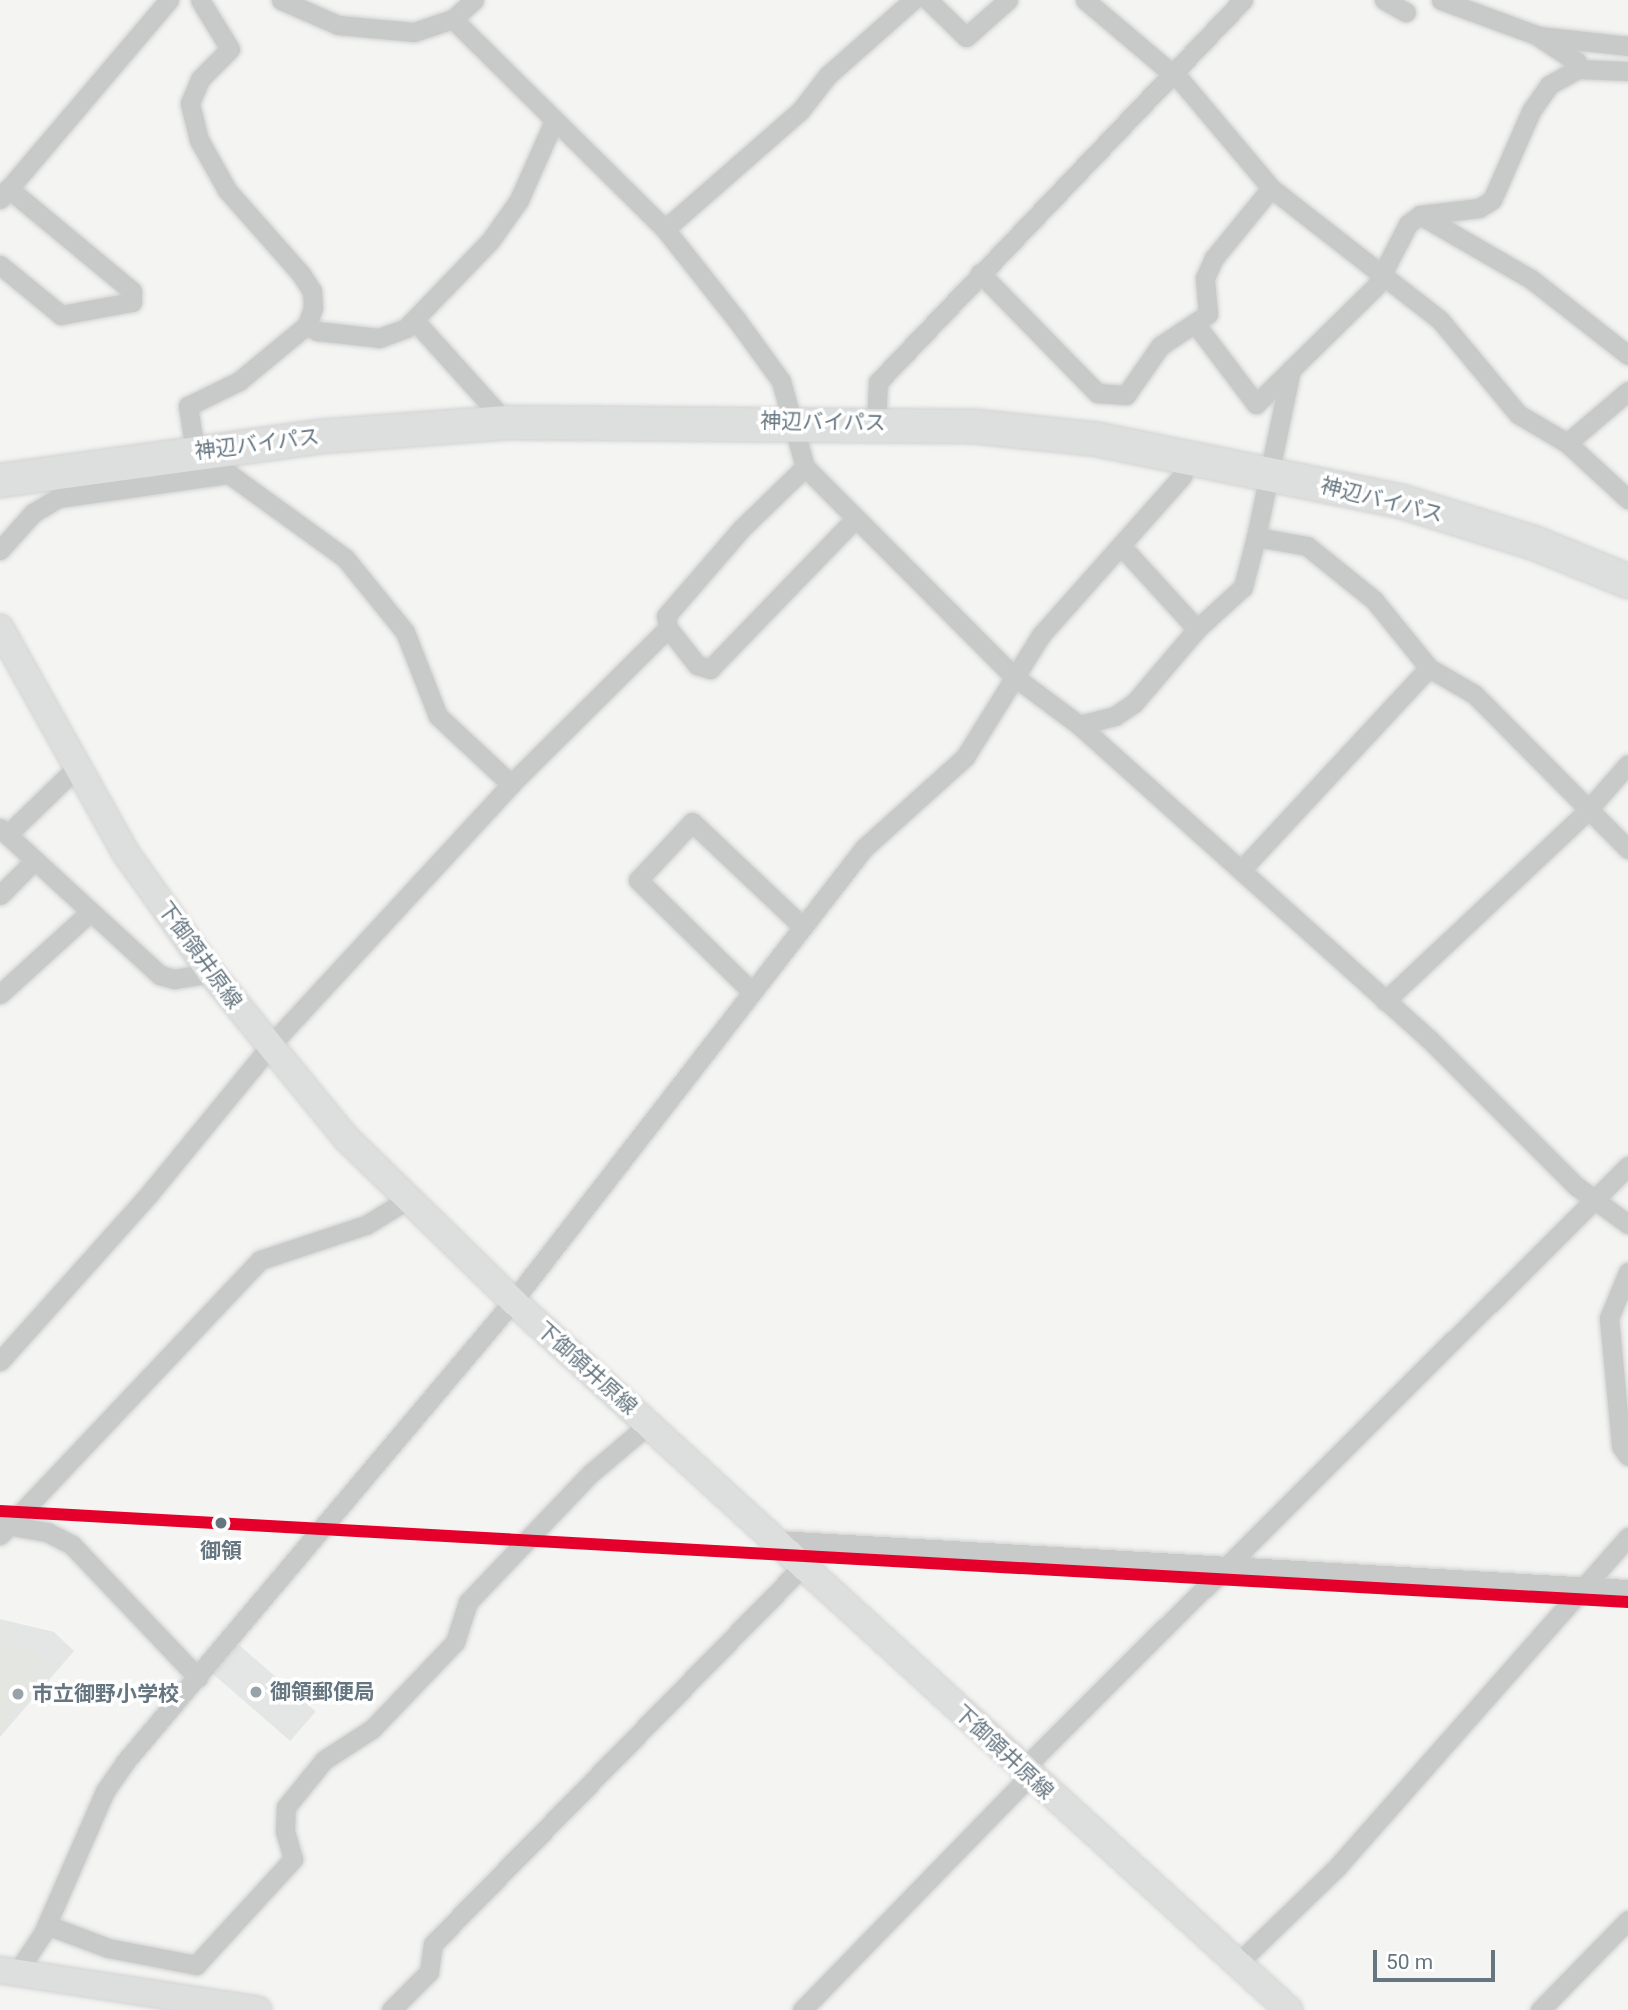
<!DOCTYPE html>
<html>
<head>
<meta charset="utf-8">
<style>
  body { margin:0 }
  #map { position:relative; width:1628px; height:2010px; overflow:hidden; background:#f4f4f2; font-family:Roboto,"Noto Sans JP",sans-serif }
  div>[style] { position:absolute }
  .built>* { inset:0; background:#e4e5e5; transform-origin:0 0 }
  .green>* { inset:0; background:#e4e6e1 }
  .roads { filter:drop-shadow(0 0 2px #d0d1d2) drop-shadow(0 0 2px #d0d1d2) }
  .street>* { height:19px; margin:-9.5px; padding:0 9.5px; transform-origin:9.5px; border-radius:9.5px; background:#c8caca }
  .secondary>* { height:26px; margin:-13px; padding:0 13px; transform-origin:13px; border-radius:13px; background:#dddede }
  .highway>* { height:33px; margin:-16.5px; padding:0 16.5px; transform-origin:16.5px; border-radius:16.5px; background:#dddede }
  .rail-1>* { height:12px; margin:-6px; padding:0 6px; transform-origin:6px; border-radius:6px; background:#e4002b }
  .dots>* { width:19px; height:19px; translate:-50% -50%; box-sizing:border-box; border:4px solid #fff; border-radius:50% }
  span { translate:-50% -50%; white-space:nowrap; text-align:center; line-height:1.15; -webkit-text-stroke:7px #fff; paint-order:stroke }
  .street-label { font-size:21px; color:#657681 }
  .stop-label { font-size:21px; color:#657681; font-weight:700 }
  .poi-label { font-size:21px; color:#657681; font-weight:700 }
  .left { translate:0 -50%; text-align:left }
  .scale { position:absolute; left:1373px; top:1950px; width:122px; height:32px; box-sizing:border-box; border:4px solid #657681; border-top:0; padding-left:9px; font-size:21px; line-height:24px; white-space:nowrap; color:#657681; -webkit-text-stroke:5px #fff; paint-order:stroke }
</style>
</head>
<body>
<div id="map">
  <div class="built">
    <i style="clip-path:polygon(0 1619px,54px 1632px,74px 1651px,0 1737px)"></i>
    <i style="left:238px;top:1644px;width:103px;height:39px;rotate:41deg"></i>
  </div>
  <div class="green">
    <i style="clip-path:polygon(0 1626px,51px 1668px,0 1730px)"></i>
  </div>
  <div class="roads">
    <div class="street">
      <i style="left:281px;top:0;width:62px;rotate:23.7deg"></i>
      <i style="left:338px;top:25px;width:76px;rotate:5.3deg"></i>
      <i style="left:414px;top:32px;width:41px;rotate:-18.4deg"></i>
      <i style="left:453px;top:19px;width:28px;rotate:-42deg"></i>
      <i style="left:928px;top:0;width:53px;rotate:44.2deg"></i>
      <i style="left:966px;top:37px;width:56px;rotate:-41.4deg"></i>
      <i style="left:1085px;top:0;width:126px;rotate:40.2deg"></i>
      <i style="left:1181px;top:81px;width:140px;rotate:49.9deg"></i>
      <i style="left:1271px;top:188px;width:214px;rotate:38deg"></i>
      <i style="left:1440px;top:320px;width:122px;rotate:50.3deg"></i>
      <i style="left:1518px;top:414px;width:57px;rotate:30.6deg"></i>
      <i style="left:1567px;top:443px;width:83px;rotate:42.6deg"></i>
      <i style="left:1384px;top:0;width:25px;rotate:29deg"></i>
      <i style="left:1441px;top:0;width:104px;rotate:20.2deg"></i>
      <i style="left:1539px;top:36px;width:90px;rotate:6.4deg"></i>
      <i style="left:1539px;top:37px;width:45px;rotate:33.3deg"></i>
      <i style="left:1577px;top:62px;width:7px;rotate:82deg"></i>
      <i style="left:0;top:199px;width:261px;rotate:-49.7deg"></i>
      <i style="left:1420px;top:215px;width:128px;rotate:30deg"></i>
      <i style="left:1531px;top:279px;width:123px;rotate:38.1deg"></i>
      <i style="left:665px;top:229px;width:179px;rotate:-41.2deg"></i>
      <i style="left:800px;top:111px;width:46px;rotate:-52.1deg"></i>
      <i style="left:828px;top:75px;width:113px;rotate:-41.4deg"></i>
      <i style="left:0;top:265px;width:79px;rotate:39.3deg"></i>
      <i style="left:61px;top:315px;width:72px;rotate:-10.4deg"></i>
      <i style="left:132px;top:302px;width:11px;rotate:-90deg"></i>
      <i style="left:132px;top:291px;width:161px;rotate:-140.3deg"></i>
      <i style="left:980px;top:273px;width:168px;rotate:45.7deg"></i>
      <i style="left:1097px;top:393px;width:29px;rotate:4deg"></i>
      <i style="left:1126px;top:395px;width:60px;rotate:-55.2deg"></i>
      <i style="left:1160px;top:346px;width:58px;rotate:-33.7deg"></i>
      <i style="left:1208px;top:314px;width:36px;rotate:-95deg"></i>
      <i style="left:1205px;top:278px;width:22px;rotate:-66deg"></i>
      <i style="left:1214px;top:258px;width:90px;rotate:-50.8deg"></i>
      <i style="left:414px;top:320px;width:137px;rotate:48deg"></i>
      <i style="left:307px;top:325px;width:12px;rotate:31deg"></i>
      <i style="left:317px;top:331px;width:62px;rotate:6.4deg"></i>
      <i style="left:379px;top:338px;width:29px;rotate:-20deg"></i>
      <i style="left:406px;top:328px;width:121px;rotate:-46deg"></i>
      <i style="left:490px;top:241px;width:50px;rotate:-54.7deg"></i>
      <i style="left:519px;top:200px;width:86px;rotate:-66.1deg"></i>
      <i style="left:1197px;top:326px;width:98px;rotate:52.9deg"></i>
      <i style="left:1256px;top:404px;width:168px;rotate:-44.5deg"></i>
      <i style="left:1376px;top:286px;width:70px;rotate:-62.7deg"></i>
      <i style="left:1408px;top:224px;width:15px;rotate:-37deg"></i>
      <i style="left:1420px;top:215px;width:59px;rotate:-6.8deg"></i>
      <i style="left:1479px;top:208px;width:15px;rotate:-32deg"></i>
      <i style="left:1492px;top:200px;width:97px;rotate:-66.3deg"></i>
      <i style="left:1531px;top:111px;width:32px;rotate:-55deg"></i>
      <i style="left:1549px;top:85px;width:33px;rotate:-29deg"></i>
      <i style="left:1578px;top:69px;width:50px;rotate:2.3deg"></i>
      <i style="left:876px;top:423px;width:41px;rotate:-87.2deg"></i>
      <i style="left:878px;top:382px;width:528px;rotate:-46.3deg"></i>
      <i style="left:1567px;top:443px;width:80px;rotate:-40.4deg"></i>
      <i style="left:195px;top:451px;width:46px;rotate:-98.8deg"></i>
      <i style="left:188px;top:406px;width:57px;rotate:-26.1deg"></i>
      <i style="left:239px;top:381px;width:88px;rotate:-39.5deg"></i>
      <i style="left:307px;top:325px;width:18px;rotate:-71deg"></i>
      <i style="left:313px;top:308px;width:17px;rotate:-93deg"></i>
      <i style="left:312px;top:291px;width:20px;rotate:-123deg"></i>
      <i style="left:301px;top:274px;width:112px;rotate:-131.4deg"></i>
      <i style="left:227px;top:190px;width:57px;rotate:-119.2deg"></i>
      <i style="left:199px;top:140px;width:38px;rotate:-104deg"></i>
      <i style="left:190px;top:103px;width:26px;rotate:-67deg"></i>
      <i style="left:200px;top:79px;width:42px;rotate:-45deg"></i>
      <i style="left:230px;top:49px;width:57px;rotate:-121.5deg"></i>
      <i style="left:805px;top:467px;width:293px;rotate:45.1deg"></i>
      <i style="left:1012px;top:675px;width:84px;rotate:36.7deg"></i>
      <i style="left:1256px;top:537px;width:171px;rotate:-78.2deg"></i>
      <i style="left:1122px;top:547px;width:111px;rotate:47.6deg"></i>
      <i style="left:0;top:550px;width:50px;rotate:-48.3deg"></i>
      <i style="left:33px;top:513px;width:29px;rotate:-31deg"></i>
      <i style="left:58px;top:498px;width:173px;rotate:-8deg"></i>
      <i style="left:229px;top:474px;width:143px;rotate:35.9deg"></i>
      <i style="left:345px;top:558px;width:95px;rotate:51deg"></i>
      <i style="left:405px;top:632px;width:90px;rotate:68.6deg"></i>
      <i style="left:438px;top:716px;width:100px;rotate:43deg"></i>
      <i style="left:668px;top:628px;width:47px;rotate:51.9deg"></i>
      <i style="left:697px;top:665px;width:14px;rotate:17deg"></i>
      <i style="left:710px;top:669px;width:207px;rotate:-46deg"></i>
      <i style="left:0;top:828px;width:217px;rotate:42.6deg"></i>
      <i style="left:160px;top:975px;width:15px;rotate:16deg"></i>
      <i style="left:174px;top:979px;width:37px;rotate:-9deg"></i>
      <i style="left:7px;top:835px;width:95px;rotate:-44.1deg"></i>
      <i style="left:1628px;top:849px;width:218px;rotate:-134.8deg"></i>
      <i style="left:1474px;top:694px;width:52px;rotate:-150deg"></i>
      <i style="left:1429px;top:668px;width:87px;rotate:-129deg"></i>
      <i style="left:1374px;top:600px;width:86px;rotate:-141.1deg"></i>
      <i style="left:1307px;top:546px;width:52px;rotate:-170deg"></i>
      <i style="left:1256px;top:537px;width:52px;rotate:104.6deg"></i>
      <i style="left:1243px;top:587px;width:62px;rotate:137.6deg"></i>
      <i style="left:1197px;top:629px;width:97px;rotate:130.4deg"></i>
      <i style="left:1134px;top:703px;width:23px;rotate:146deg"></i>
      <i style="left:1115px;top:716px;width:37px;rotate:166deg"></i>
      <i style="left:1079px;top:725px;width:470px;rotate:41.9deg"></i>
      <i style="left:1429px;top:1039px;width:208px;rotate:45deg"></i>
      <i style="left:1576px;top:1186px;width:64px;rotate:36.2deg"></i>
      <i style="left:1241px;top:870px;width:276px;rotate:-47.1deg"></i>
      <i style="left:0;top:895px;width:49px;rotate:-45deg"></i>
      <i style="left:752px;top:992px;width:160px;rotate:-135.5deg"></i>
      <i style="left:638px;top:880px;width:79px;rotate:-47deg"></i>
      <i style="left:692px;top:822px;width:153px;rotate:43.4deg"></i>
      <i style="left:0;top:994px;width:122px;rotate:-42.3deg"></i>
      <i style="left:1385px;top:1001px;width:277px;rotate:-43.2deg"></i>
      <i style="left:1587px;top:811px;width:62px;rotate:-48.9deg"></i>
      <i style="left:1628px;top:1272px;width:50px;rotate:112.4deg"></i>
      <i style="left:1609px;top:1318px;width:129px;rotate:84.6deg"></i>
      <i style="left:1621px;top:1446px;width:12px;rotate:55deg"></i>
      <i style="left:0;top:1361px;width:225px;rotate:-48.2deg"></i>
      <i style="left:150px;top:1193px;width:200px;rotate:-50.7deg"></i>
      <i style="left:277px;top:1038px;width:345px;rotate:-47.3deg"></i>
      <i style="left:511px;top:784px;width:221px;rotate:-44.8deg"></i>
      <i style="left:668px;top:628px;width:12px;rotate:-99deg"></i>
      <i style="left:666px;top:616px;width:115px;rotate:-49.2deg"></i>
      <i style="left:741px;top:529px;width:89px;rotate:-44.1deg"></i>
      <i style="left:805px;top:467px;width:89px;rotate:-105.6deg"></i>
      <i style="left:781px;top:381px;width:77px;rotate:-126deg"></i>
      <i style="left:736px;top:319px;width:115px;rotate:-128.3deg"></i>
      <i style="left:665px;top:229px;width:298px;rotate:-135.3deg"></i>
      <i style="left:1px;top:1524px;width:47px;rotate:9.9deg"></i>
      <i style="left:47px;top:1532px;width:28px;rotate:27deg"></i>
      <i style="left:72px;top:1545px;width:183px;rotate:46.5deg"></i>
      <i style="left:0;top:1535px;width:378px;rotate:-46.6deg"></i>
      <i style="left:260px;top:1260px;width:112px;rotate:-18.3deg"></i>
      <i style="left:366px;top:1225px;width:46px;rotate:-31.6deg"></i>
      <i style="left:777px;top:1540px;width:852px;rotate:3.3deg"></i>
      <i style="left:47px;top:1925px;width:65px;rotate:20.7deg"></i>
      <i style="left:108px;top:1948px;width:90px;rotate:10.9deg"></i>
      <i style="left:196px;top:1965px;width:144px;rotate:-47.5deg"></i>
      <i style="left:293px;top:1859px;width:29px;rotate:-106deg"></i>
      <i style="left:285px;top:1831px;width:24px;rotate:-88deg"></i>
      <i style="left:286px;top:1807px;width:60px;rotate:-51deg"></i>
      <i style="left:324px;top:1760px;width:57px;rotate:-32.9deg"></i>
      <i style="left:372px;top:1729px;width:120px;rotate:-46.3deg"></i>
      <i style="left:455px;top:1642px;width:42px;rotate:-72deg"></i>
      <i style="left:468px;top:1602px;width:178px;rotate:-46.4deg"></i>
      <i style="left:591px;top:1473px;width:76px;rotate:-40.2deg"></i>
      <i style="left:1236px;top:1965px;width:142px;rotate:-44.1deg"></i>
      <i style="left:1338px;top:1866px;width:439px;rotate:-48.6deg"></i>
      <i style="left:17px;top:1972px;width:47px;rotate:-56.3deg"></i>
      <i style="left:43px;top:1933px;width:155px;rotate:-66.4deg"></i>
      <i style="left:105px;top:1791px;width:35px;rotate:-55deg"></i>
      <i style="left:125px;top:1762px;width:603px;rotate:-49.91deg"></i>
      <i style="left:513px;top:1301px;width:573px;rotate:-52.23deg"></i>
      <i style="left:864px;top:848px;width:136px;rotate:-42deg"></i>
      <i style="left:965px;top:757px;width:144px;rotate:-58.1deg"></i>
      <i style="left:1041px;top:635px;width:213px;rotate:-48.4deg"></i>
      <i style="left:1182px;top:476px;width:22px;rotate:-74deg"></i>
      <i style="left:391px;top:2010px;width:54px;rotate:-45deg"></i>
      <i style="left:429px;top:1972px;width:28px;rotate:-82deg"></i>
      <i style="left:433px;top:1944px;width:530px;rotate:-45.61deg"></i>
      <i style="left:802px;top:2010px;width:313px;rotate:-45.8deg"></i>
      <i style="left:1020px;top:1786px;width:31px;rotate:-63deg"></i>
      <i style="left:1034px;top:1758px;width:839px;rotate:-44.9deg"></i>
      <i style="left:1540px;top:2010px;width:126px;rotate:-45.6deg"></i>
    </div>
    <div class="secondary">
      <i style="left:0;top:628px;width:257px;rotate:60.8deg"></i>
      <i style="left:125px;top:852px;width:148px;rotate:54.6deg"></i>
      <i style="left:211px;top:973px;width:213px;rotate:50.7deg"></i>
      <i style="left:346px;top:1138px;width:233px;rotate:44.3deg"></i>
      <i style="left:513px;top:1301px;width:1051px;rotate:42.42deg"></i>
      <i style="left:0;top:1970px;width:261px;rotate:8.8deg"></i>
    </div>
    <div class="highway">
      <i style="left:0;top:480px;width:323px;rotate:-7.8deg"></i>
      <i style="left:320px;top:436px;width:187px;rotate:-4.3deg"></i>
      <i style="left:506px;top:422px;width:468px;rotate:0.5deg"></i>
      <i style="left:974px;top:426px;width:124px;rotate:6deg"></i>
      <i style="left:1097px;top:439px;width:310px;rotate:11.5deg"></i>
      <i style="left:1401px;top:501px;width:140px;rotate:17.4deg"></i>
      <i style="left:1535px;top:543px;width:100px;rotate:22.2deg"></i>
    </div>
  </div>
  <div class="rail-1">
    <i style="left:0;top:1511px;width:1631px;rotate:3.2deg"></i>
  </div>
  <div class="dots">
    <i style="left:221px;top:1523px;background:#657681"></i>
    <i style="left:256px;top:1692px;background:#97a2a9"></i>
    <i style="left:18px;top:1694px;background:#97a2a9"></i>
  </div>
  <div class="street-label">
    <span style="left:823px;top:422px;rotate:1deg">神辺バイパス</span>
    <span style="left:257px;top:444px;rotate:-7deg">神辺バイパス</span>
    <span style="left:1382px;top:500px;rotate:14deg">神辺バイパス</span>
    <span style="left:200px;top:955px;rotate:54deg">下御領井原線</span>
    <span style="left:587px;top:1368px;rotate:42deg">下御領井原線</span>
    <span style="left:1004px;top:1752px;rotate:43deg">下御領井原線</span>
  </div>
  <div class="stop-label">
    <span style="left:221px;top:1551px">御領</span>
  </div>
  <div class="poi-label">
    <span class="left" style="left:270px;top:1692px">御領郵便局</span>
    <span class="left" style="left:32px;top:1694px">市立御野小学校</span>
  </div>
  <div class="scale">50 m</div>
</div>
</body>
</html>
